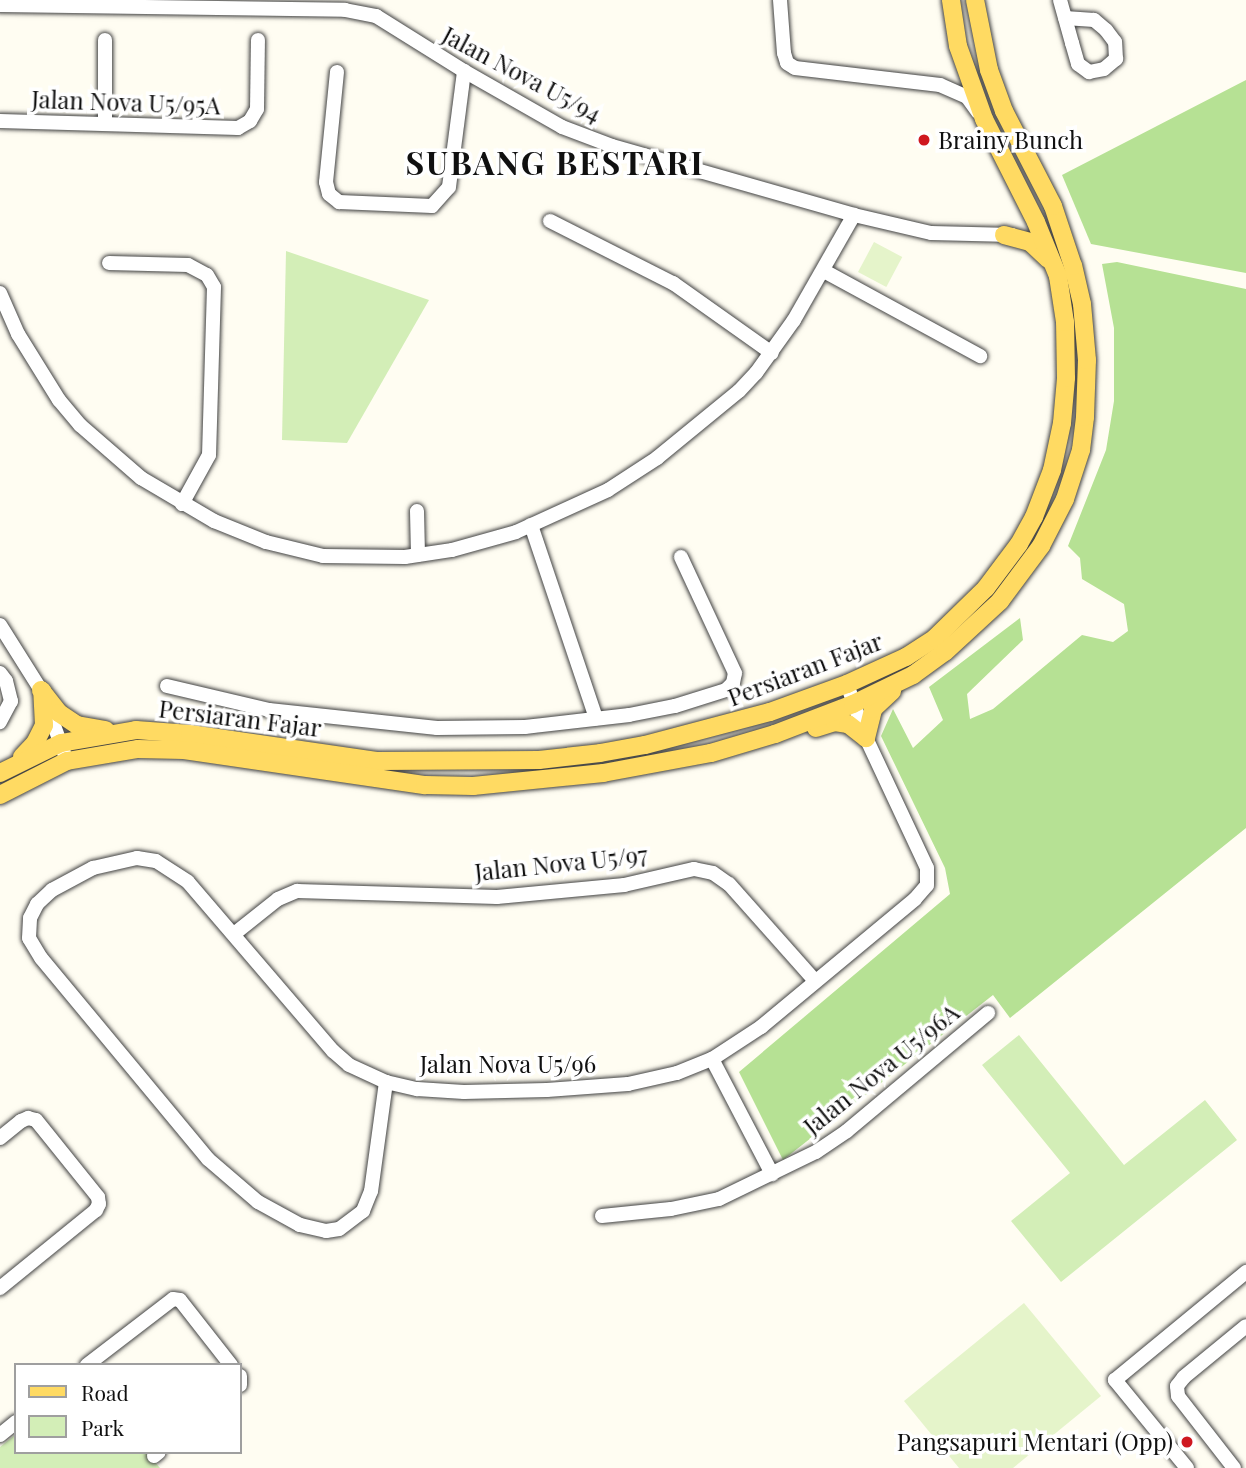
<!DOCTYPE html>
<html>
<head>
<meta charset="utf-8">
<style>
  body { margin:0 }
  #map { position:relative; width:1246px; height:1468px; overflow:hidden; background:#fffdf2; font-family:"Playfair Display",serif }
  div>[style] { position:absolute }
  .green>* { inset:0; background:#d3eeb7 }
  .forest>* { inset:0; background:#b6e194 }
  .pitch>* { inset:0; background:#e5f4ca; transform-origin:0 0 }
  .roads { filter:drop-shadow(0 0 2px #434343) drop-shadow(0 0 2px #434343) }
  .minor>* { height:14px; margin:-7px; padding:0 7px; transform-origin:7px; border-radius:7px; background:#fff }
  .major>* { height:18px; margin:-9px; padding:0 9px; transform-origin:9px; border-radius:9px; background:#ffda62 }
  .dots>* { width:19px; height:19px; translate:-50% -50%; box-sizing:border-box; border:4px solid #fff; border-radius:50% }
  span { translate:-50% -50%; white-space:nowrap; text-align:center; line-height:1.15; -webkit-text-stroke:7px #fff; paint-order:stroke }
  .street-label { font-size:24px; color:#101010 }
  .poi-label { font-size:24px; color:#101010 }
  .left { translate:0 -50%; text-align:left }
  .right { translate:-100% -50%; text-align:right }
  .district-label { font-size:32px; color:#101010; font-weight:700; letter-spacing:2px }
  .legend { position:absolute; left:14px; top:1363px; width:228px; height:91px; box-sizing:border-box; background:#fff; border:2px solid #9f9f9f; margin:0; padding:9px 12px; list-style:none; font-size:21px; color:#101010 }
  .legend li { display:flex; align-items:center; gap:14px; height:35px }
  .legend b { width:35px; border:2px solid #9f9f9f }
</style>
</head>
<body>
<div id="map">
  <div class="green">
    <i style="clip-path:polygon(286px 251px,429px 300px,347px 443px,282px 440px)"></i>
    <i style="clip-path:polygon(1019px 1035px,1124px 1165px,1205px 1100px,1237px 1140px,1061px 1282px,1011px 1221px,1070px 1173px,982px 1065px)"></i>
    <i style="clip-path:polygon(16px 1434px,16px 1452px,147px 1452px,160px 1468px,0 1468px,0 1447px)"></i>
  </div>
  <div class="forest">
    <i style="clip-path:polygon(1246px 80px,1246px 273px,1091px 244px,1062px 175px)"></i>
    <i style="clip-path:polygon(1117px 262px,1246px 289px,1246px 828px,1010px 1018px,993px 995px,783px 1160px,739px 1072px,950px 894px,945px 868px,881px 736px,893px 709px,913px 748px,943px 720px,929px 687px,1020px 618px,1023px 640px,967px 694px,970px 719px,993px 709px,1082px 635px,1113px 642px,1128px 631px,1124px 604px,1082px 579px,1080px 558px,1068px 546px,1106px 450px,1114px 401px,1114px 328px,1102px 264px)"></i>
  </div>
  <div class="pitch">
    <i style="left:874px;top:242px;width:32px;height:34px;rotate:28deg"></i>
    <i style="clip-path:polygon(1024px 1303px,1101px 1396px,1013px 1468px,959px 1468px,904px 1401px)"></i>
  </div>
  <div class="roads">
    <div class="minor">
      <i style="left:780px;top:0;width:53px;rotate:85.7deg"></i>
      <i style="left:784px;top:53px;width:10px;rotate:73deg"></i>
      <i style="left:787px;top:63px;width:9px;rotate:32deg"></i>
      <i style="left:795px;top:68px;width:146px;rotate:6.7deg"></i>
      <i style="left:940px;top:85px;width:30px;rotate:24deg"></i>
      <i style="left:967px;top:97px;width:19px;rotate:54deg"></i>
      <i style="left:1060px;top:0;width:45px;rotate:74.4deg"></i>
      <i style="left:1072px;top:43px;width:22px;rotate:74deg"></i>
      <i style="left:1078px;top:64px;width:14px;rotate:36deg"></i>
      <i style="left:1089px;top:72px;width:15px;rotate:-11deg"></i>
      <i style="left:1104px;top:69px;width:16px;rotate:-40deg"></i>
      <i style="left:1116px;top:59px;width:17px;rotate:-93deg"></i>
      <i style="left:1115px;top:42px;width:15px;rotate:-127deg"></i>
      <i style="left:1106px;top:30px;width:16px;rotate:-140deg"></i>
      <i style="left:1094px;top:20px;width:29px;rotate:-176deg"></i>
      <i style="left:0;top:5px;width:345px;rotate:0.8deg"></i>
      <i style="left:345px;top:10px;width:32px;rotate:11deg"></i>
      <i style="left:376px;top:16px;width:104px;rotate:32deg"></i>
      <i style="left:464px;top:71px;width:113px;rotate:29.7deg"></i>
      <i style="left:562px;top:127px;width:53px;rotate:20.8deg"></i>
      <i style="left:612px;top:146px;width:252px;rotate:15.9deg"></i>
      <i style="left:854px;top:215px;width:79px;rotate:13.2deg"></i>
      <i style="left:931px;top:233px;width:81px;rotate:1.4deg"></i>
      <i style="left:105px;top:40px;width:83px;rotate:90deg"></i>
      <i style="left:337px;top:72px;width:111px;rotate:95.7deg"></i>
      <i style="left:326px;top:182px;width:12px;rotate:76deg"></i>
      <i style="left:329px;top:194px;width:13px;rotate:39deg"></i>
      <i style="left:339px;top:202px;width:93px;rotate:2.5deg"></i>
      <i style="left:432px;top:206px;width:25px;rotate:-48deg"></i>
      <i style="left:449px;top:187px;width:117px;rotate:-82.6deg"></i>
      <i style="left:0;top:121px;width:238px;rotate:1.7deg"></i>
      <i style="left:238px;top:128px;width:14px;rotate:-30deg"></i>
      <i style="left:250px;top:121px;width:14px;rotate:-60deg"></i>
      <i style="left:257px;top:109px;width:69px;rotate:-89.2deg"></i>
      <i style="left:550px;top:221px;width:138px;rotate:26.8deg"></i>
      <i style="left:673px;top:283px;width:121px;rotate:35.3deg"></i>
      <i style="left:109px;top:263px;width:79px;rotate:1.5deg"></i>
      <i style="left:188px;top:265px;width:21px;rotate:28deg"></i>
      <i style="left:207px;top:275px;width:14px;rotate:60deg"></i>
      <i style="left:214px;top:287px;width:168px;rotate:91.7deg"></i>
      <i style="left:209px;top:455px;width:56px;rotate:118.9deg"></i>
      <i style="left:824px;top:271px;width:178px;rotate:28.6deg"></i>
      <i style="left:0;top:293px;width:45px;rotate:66.3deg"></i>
      <i style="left:18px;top:334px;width:78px;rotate:58.2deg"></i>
      <i style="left:59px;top:400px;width:33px;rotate:50deg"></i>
      <i style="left:80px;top:425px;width:81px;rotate:41deg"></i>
      <i style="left:141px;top:478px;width:85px;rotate:30.5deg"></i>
      <i style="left:214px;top:521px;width:56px;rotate:22deg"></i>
      <i style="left:266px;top:542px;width:59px;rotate:13.8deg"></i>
      <i style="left:323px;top:556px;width:82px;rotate:0.7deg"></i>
      <i style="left:405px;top:557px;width:48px;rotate:-8.5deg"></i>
      <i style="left:452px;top:550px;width:66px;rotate:-15.7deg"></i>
      <i style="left:516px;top:532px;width:101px;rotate:-24.5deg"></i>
      <i style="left:608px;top:490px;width:59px;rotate:-33.1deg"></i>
      <i style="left:657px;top:458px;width:106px;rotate:-39.3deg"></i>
      <i style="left:739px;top:391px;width:25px;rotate:-47deg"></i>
      <i style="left:756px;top:373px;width:65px;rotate:-54.4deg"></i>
      <i style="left:794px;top:320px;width:121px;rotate:-60.3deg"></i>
      <i style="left:417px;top:511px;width:44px;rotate:88.7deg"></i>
      <i style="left:531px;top:525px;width:204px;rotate:71.4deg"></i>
      <i style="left:0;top:625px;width:77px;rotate:57.8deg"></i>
      <i style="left:41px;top:690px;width:67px;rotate:69.9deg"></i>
      <i style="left:0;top:673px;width:10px;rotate:53deg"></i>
      <i style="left:6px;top:681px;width:21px;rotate:76deg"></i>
      <i style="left:11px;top:701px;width:24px;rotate:118deg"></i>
      <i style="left:167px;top:686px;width:105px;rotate:13.2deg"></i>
      <i style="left:269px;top:710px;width:169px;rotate:6.1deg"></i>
      <i style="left:437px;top:728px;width:88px;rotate:-0.7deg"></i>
      <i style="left:525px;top:727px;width:105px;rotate:-6.6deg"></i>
      <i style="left:629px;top:715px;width:47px;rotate:-11.1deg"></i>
      <i style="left:675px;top:706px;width:53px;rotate:-17.4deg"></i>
      <i style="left:726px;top:690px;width:10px;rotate:-45deg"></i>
      <i style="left:733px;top:683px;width:10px;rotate:-79deg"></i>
      <i style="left:735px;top:673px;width:128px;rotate:-115deg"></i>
      <i style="left:234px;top:934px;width:56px;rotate:-38.5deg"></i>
      <i style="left:278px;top:899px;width:21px;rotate:-23deg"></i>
      <i style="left:297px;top:891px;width:200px;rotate:1.7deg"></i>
      <i style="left:497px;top:897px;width:128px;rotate:-5.4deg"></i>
      <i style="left:624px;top:885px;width:72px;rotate:-12.9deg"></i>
      <i style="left:694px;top:869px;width:19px;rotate:12deg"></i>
      <i style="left:713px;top:873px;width:19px;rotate:35deg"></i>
      <i style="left:729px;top:884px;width:130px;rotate:48.4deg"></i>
      <i style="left:712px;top:1059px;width:130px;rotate:62.4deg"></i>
      <i style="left:386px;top:1082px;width:110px;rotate:97.8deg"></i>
      <i style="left:371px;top:1191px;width:22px;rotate:112deg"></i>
      <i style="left:363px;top:1211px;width:30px;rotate:143deg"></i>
      <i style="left:339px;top:1229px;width:13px;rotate:171deg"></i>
      <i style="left:326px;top:1231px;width:27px;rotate:-167deg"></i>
      <i style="left:300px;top:1225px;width:48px;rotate:-151.3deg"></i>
      <i style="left:258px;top:1202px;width:66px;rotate:-139.3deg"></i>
      <i style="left:208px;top:1159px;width:261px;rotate:-129.7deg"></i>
      <i style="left:41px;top:958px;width:23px;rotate:-121deg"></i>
      <i style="left:29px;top:938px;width:20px;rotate:-87deg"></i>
      <i style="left:30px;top:918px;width:16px;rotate:-63deg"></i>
      <i style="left:37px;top:904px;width:21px;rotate:-43deg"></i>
      <i style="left:52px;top:890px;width:47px;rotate:-28.2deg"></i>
      <i style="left:93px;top:868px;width:45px;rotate:-12.8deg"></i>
      <i style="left:137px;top:858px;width:19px;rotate:9deg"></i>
      <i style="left:156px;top:861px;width:38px;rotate:33deg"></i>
      <i style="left:188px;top:882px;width:223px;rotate:49.4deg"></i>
      <i style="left:333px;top:1051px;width:21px;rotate:41deg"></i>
      <i style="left:349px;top:1065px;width:41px;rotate:24.7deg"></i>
      <i style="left:386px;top:1082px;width:32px;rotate:13deg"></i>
      <i style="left:417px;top:1089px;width:47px;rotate:3.7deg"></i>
      <i style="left:464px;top:1092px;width:83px;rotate:-1.4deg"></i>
      <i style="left:547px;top:1090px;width:81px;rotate:-4.2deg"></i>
      <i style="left:628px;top:1084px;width:50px;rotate:-12.7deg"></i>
      <i style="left:677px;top:1073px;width:38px;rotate:-22deg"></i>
      <i style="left:712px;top:1059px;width:59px;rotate:-33.1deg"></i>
      <i style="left:761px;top:1027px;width:200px;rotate:-39.7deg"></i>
      <i style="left:915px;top:899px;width:18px;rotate:-49deg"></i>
      <i style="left:927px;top:885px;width:17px;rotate:-90deg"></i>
      <i style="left:927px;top:868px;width:144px;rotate:-115.1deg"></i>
      <i style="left:866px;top:738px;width:57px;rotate:-109.4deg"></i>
      <i style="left:0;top:1138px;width:27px;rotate:-39deg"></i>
      <i style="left:21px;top:1121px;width:8px;rotate:-23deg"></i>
      <i style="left:28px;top:1118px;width:8px;rotate:14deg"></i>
      <i style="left:36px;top:1120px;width:99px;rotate:51.2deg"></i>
      <i style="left:98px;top:1197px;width:7px;rotate:82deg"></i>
      <i style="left:99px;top:1204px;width:7px;rotate:117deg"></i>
      <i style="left:96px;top:1210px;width:124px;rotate:140.9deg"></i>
      <i style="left:602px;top:1216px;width:69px;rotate:-5.8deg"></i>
      <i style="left:671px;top:1209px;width:49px;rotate:-11.8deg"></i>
      <i style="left:719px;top:1199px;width:108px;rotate:-25.9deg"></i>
      <i style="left:816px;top:1152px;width:37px;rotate:-34deg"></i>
      <i style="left:847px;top:1131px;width:184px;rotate:-39.9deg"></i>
      <i style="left:87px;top:1365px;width:108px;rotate:-37.5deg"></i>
      <i style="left:173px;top:1299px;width:7px;rotate:8deg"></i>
      <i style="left:180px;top:1300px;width:83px;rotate:51.9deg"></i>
      <i style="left:240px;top:1376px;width:9px;rotate:90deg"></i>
      <i style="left:0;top:1435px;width:21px;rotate:-39deg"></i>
      <i style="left:154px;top:1456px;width:6px;rotate:-39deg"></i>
      <i style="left:1187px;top:1468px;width:114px;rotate:-129.3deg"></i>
      <i style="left:1115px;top:1380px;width:170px;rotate:-39.5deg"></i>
      <i style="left:1234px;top:1468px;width:91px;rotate:-127.9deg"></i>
      <i style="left:1178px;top:1396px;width:10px;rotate:-96deg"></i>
      <i style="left:1177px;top:1386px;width:11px;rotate:-52deg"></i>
      <i style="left:1184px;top:1377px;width:80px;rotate:-39.4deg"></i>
    </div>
    <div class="major">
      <i style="left:1004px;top:235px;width:27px;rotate:15deg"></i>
      <i style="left:1030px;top:242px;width:25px;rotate:43deg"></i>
      <i style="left:41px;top:690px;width:29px;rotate:52deg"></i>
      <i style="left:59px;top:713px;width:22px;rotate:34deg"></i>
      <i style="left:77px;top:725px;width:29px;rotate:10deg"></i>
      <i style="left:816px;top:728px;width:20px;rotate:-18deg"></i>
      <i style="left:835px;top:722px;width:13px;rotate:9deg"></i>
      <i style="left:848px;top:724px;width:23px;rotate:38deg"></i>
      <i style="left:866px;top:738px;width:30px;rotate:-76deg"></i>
      <i style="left:873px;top:709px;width:26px;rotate:-43deg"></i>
      <i style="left:22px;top:757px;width:19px;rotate:-47deg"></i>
      <i style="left:35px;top:743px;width:20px;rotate:-63deg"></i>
      <i style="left:44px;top:725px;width:34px;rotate:-93deg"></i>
      <i style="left:0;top:773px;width:68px;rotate:-26.2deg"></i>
      <i style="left:61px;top:743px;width:76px;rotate:-9.8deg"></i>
      <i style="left:136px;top:730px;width:54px;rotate:4.2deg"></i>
      <i style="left:190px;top:734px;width:190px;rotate:8.2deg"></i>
      <i style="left:378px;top:761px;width:161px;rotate:-0.4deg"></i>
      <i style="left:539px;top:760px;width:61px;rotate:-6.5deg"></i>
      <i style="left:600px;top:753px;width:46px;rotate:-10.1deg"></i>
      <i style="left:645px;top:745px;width:129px;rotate:-14.8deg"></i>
      <i style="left:770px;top:712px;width:82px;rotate:-20deg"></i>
      <i style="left:847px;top:684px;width:65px;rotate:-24.6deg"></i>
      <i style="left:906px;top:657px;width:35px;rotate:-33deg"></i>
      <i style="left:935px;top:638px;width:71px;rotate:-44.4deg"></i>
      <i style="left:986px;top:588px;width:55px;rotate:-53.1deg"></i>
      <i style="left:1019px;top:544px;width:31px;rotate:-61deg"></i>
      <i style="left:1034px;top:517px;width:50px;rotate:-69deg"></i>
      <i style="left:1052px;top:470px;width:48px;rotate:-78deg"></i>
      <i style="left:1062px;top:423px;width:45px;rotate:-84.9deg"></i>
      <i style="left:1066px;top:378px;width:56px;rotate:-91deg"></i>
      <i style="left:1065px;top:322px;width:47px;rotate:-98.7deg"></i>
      <i style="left:1058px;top:276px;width:58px;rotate:-112.2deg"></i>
      <i style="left:1036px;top:222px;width:115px;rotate:-116.8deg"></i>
      <i style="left:984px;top:119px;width:77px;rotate:-109.6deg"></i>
      <i style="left:958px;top:46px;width:47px;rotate:-98.7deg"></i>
      <i style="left:0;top:795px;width:75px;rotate:-26.9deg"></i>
      <i style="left:67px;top:761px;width:72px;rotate:-9.6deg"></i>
      <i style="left:138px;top:749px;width:46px;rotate:1.2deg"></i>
      <i style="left:184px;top:750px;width:244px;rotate:8.3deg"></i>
      <i style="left:425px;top:785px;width:48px;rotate:1.2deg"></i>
      <i style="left:473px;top:786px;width:131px;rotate:-5.7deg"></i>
      <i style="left:603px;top:773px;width:110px;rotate:-10.5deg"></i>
      <i style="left:711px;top:753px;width:67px;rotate:-16.5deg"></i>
      <i style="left:775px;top:734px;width:84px;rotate:-21deg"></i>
      <i style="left:853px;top:704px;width:67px;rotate:-25.8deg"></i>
      <i style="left:913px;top:675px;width:39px;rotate:-36deg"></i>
      <i style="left:945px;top:652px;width:75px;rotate:-42.8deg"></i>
      <i style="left:1000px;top:601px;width:69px;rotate:-53.3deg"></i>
      <i style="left:1041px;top:546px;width:53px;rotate:-62.9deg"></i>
      <i style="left:1065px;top:499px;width:52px;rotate:-71.9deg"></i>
      <i style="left:1081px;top:450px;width:33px;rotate:-83deg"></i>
      <i style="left:1085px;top:417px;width:57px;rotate:-88deg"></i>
      <i style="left:1087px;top:360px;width:56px;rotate:-95.1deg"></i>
      <i style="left:1082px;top:304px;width:39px;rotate:-103deg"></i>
      <i style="left:1073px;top:266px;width:63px;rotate:-108.4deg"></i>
      <i style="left:1053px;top:206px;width:107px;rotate:-117.3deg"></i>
      <i style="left:1004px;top:111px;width:44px;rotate:-110.1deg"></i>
      <i style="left:989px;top:70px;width:71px;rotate:-101.3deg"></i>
    </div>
  </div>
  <div class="dots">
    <i style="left:924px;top:140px;background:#cf1820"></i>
    <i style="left:1187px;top:1442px;background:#cf1820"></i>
  </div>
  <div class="street-label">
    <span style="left:522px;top:74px;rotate:28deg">Jalan Nova U5/94</span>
    <span style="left:126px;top:102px;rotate:2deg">Jalan Nova U5/95A</span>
    <span style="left:805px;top:669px;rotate:-21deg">Persiaran Fajar</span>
    <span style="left:240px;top:718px;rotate:7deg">Persiaran Fajar</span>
    <span style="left:561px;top:863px;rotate:-6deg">Jalan Nova U5/97</span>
    <span style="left:508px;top:1064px">Jalan Nova U5/96</span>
    <span style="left:881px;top:1069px;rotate:-39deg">Jalan Nova U5/96A</span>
  </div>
  <div class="poi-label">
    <span class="left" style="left:938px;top:140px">Brainy Bunch</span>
    <span class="right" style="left:1173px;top:1442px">Pangsapuri Mentari (Opp)</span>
  </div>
  <div class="district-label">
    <span style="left:555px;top:162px">SUBANG BESTARI</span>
  </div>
  <ul class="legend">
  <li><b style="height:9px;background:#ffda62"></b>Road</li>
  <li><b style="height:19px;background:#d3eeb7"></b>Park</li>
  </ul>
</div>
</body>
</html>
